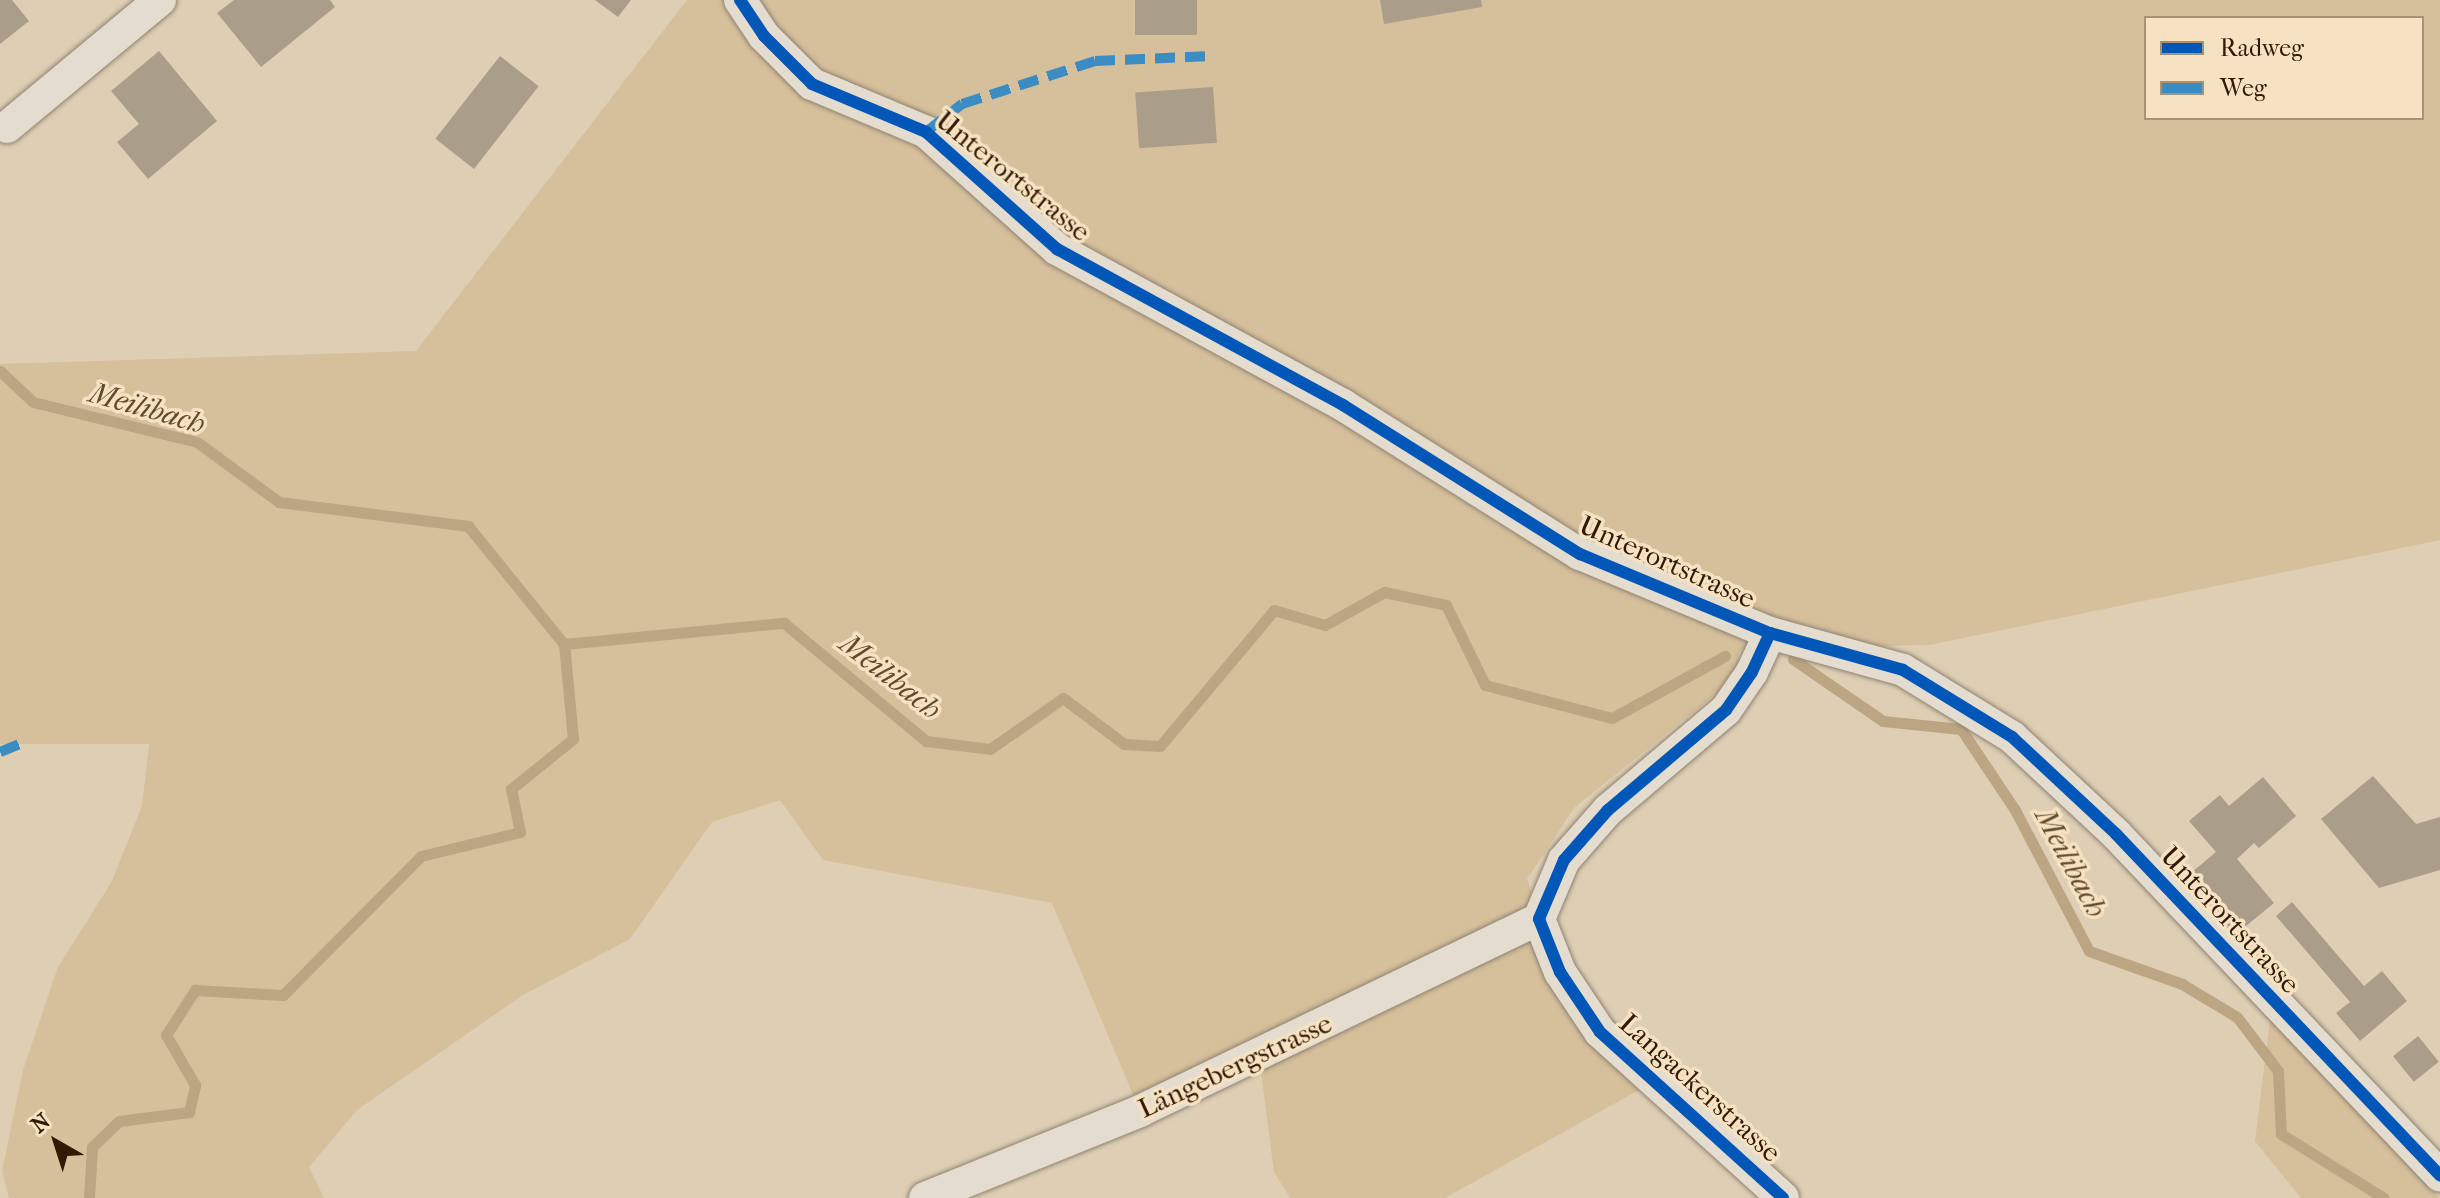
<!DOCTYPE html>
<html>
<head>
<meta charset="utf-8">
<style>
  body { margin:0 }
  #map { position:relative; width:2440px; height:1198px; overflow:hidden; background:#deceb4; font-family:"IM FELL French Canon",serif }
  div>[style] { position:absolute }
  .green>* { inset:0; background:#d6bf9b }
  .stream>* { height:11px; margin:-5.5px; padding:0 5.5px; transform-origin:5.5px; border-radius:5.5px; background:#bca582 }
  .building>* { inset:0; background:#aa9e8b; transform-origin:0 0 }
  .roads { filter:drop-shadow(0 0 2px #8f8372) drop-shadow(0 0 2px #8f8372) }
  .minor>* { height:32px; margin:-16px; padding:0 16px; transform-origin:16px; border-radius:16px; background:#e4dcce }
  .quiet>* { height:10px; margin-top:-5px; transform-origin:0; background:repeating-linear-gradient(90deg,#3c8cc4 0 20px,transparent 0 30px) }
  .cycleway>* { height:12px; margin:-6px; padding:0 6px; transform-origin:6px; border-radius:6px; background:#0057b8 }
  span { translate:-50% -50%; white-space:nowrap; text-align:center; line-height:1.15; -webkit-text-stroke:7px #f5e2c3; paint-order:stroke }
  .street-label { font-size:28px; color:#301a01 }
  .water-label { font-size:30px; color:#624a2c; font-style:italic }
  .legend { position:absolute; left:2144px; top:16px; width:280px; height:104px; box-sizing:border-box; background:#f5e2c3; border:2px solid #a69275; margin:0; padding:10px 14px; list-style:none; font-size:24px; color:#301a01 }
  .legend li { display:flex; align-items:center; gap:16px; height:40px }
  .legend b { width:40px; border:2px solid #a69275 }
  .north { position:absolute; left:16px; top:1102px; width:80px; height:80px; -webkit-text-stroke:6px #f5e2c3; paint-order:stroke; rotate:321deg; font-size:22px; font-weight:700; line-height:32px; text-align:center; color:#301a01 }
  .north::after { content:''; display:block; margin:auto; width:28px; height:36px; background:#301a01; clip-path:polygon(50% 0,100% 100%,50% 72%,0 100%) }
</style>
</head>
<body>
<div id="map">
  <div class="green">
    <i style="clip-path:polygon(evenodd,687px 0,2440px 0,2440px 540px,1929px 645px,1740px 650px,1734px 679px,1574px 808px,1527px 879px,1539px 919px,1655px 1081px,1445px 1198px,1290px 1198px,1274px 1172px,1259px 1057px,1140px 1111px,1052px 903px,823px 860px,780px 800px,712px 822px,630px 939px,523px 995px,357px 1110px,309px 1167px,324px 1198px,9px 1198px,2px 1171px,23px 1070px,58px 967px,111px 883px,142px 806px,149px 744px,0 744px,0 364px,416px 351px,687px 0,2146px 18px,2422px 18px,2422px 118px,2146px 118px,2146px 18px)"></i>
    <i style="clip-path:polygon(2271px 1012px,2432px 1187px,2439px 1198px,2301px 1198px,2255px 1141px)"></i>
  </div>
  <div class="stream">
    <i style="left:0;top:371px;width:45px;rotate:43.2deg"></i>
    <i style="left:33px;top:402px;width:169px;rotate:13.7deg"></i>
    <i style="left:197px;top:442px;width:102px;rotate:36.2deg"></i>
    <i style="left:279px;top:502px;width:191px;rotate:7.2deg"></i>
    <i style="left:468px;top:526px;width:152px;rotate:50.9deg"></i>
    <i style="left:564px;top:644px;width:221px;rotate:-5.5deg"></i>
    <i style="left:784px;top:623px;width:185px;rotate:39.7deg"></i>
    <i style="left:926px;top:741px;width:64px;rotate:7.1deg"></i>
    <i style="left:990px;top:749px;width:89px;rotate:-34.9deg"></i>
    <i style="left:1063px;top:698px;width:76px;rotate:37deg"></i>
    <i style="left:1124px;top:744px;width:36px;rotate:3deg"></i>
    <i style="left:1160px;top:746px;width:177px;rotate:-50deg"></i>
    <i style="left:1274px;top:610px;width:53px;rotate:16.4deg"></i>
    <i style="left:1325px;top:625px;width:68px;rotate:-29.2deg"></i>
    <i style="left:1384px;top:592px;width:63px;rotate:11.8deg"></i>
    <i style="left:1446px;top:605px;width:89px;rotate:64deg"></i>
    <i style="left:1485px;top:685px;width:131px;rotate:14.6deg"></i>
    <i style="left:1612px;top:718px;width:129px;rotate:-28.8deg"></i>
    <i style="left:1793px;top:659px;width:109px;rotate:34.6deg"></i>
    <i style="left:1883px;top:721px;width:78px;rotate:5.9deg"></i>
    <i style="left:1961px;top:729px;width:97px;rotate:56.3deg"></i>
    <i style="left:2015px;top:810px;width:159px;rotate:62.3deg"></i>
    <i style="left:2089px;top:951px;width:99px;rotate:19.5deg"></i>
    <i style="left:2182px;top:984px;width:64px;rotate:31deg"></i>
    <i style="left:2237px;top:1017px;width:68px;rotate:52.8deg"></i>
    <i style="left:2278px;top:1071px;width:63px;rotate:87.3deg"></i>
    <i style="left:2281px;top:1134px;width:121px;rotate:31.9deg"></i>
    <i style="left:89px;top:1198px;width:51px;rotate:-86.6deg"></i>
    <i style="left:92px;top:1147px;width:37px;rotate:-44deg"></i>
    <i style="left:119px;top:1121px;width:71px;rotate:-7.3deg"></i>
    <i style="left:189px;top:1112px;width:28px;rotate:-77deg"></i>
    <i style="left:195px;top:1085px;width:58px;rotate:-120.1deg"></i>
    <i style="left:166px;top:1035px;width:54px;rotate:-57.2deg"></i>
    <i style="left:195px;top:990px;width:88px;rotate:3.3deg"></i>
    <i style="left:283px;top:995px;width:196px;rotate:-45.2deg"></i>
    <i style="left:421px;top:856px;width:102px;rotate:-13.6deg"></i>
    <i style="left:520px;top:832px;width:44px;rotate:-101.8deg"></i>
    <i style="left:511px;top:789px;width:80px;rotate:-38.9deg"></i>
    <i style="left:573px;top:739px;width:95px;rotate:-95.4deg"></i>
  </div>
  <div class="building">
    <i style="clip-path:polygon(0 0,12px 0,29px 21px,0 44px)"></i>
    <i style="clip-path:polygon(234px 0,330px 0,335px 7px,261px 67px,217px 13px)"></i>
    <i style="clip-path:polygon(595px 0,631px 0,618px 17px)"></i>
    <i style="left:1135px;top:0;width:62px;height:35px"></i>
    <i style="clip-path:polygon(1380px 0,1481px 0,1482px 7px,1384px 24px)"></i>
    <i style="clip-path:polygon(159px 51px,217px 121px,148px 179px,117px 142px,139px 124px,111px 91px)"></i>
    <i style="left:500px;top:56px;width:49px;height:105px;rotate:38deg"></i>
    <i style="left:1213px;top:87px;width:56px;height:78px;rotate:86deg"></i>
    <i style="clip-path:polygon(2373px 776px,2416px 824px,2440px 817px,2440px 870px,2379px 888px,2321px 819px)"></i>
    <i style="clip-path:polygon(2263px 777px,2296px 816px,2259px 848px,2254px 843px,2237px 859px,2274px 903px,2234px 936px,2185px 878px,2216px 852px,2189px 821px,2220px 795px,2229px 806px)"></i>
    <i style="clip-path:polygon(2292px 902px,2364px 986px,2382px 971px,2407px 1001px,2360px 1041px,2336px 1013px,2350px 1002px,2276px 916px)"></i>
    <i style="left:2418px;top:1036px;width:33px;height:32px;rotate:51deg"></i>
  </div>
  <div class="roads">
    <div class="minor">
      <i style="left:740px;top:0;width:43px;rotate:56.3deg"></i>
      <i style="left:764px;top:36px;width:68px;rotate:45deg"></i>
      <i style="left:812px;top:84px;width:124px;rotate:22.8deg"></i>
      <i style="left:926px;top:132px;width:176px;rotate:41.8deg"></i>
      <i style="left:1057px;top:249px;width:326px;rotate:28.6deg"></i>
      <i style="left:1343px;top:405px;width:280px;rotate:32.2deg"></i>
      <i style="left:1580px;top:554px;width:206px;rotate:22.6deg"></i>
      <i style="left:1770px;top:633px;width:138px;rotate:15.5deg"></i>
      <i style="left:1903px;top:670px;width:128px;rotate:31.6deg"></i>
      <i style="left:2012px;top:737px;width:142px;rotate:43deg"></i>
      <i style="left:2116px;top:834px;width:471px;rotate:46.5deg"></i>
      <i style="left:7px;top:127px;width:199px;rotate:-39.7deg"></i>
      <i style="left:1770px;top:633px;width:43px;rotate:114.8deg"></i>
      <i style="left:1752px;top:672px;width:46px;rotate:124.4deg"></i>
      <i style="left:1726px;top:710px;width:155px;rotate:139.7deg"></i>
      <i style="left:1608px;top:810px;width:67px;rotate:131.3deg"></i>
      <i style="left:1564px;top:860px;width:64px;rotate:113deg"></i>
      <i style="left:1539px;top:919px;width:57px;rotate:68.4deg"></i>
      <i style="left:1560px;top:972px;width:72px;rotate:56.3deg"></i>
      <i style="left:1600px;top:1032px;width:247px;rotate:42.2deg"></i>
      <i style="left:925px;top:1198px;width:232px;rotate:-22deg"></i>
      <i style="left:1140px;top:1111px;width:443px;rotate:-25.7deg"></i>
    </div>
  </div>
  <div class="quiet">
    <i style="left:926px;top:132px;width:46px;rotate:-37.9deg"></i>
    <i style="left:962px;top:104px;width:140px;rotate:-17.9deg"></i>
    <i style="left:1095px;top:61px;width:117px;rotate:-2.4deg"></i>
    <i style="left:0;top:752px;width:22px;rotate:-22deg"></i>
  </div>
  <div class="cycleway">
    <i style="left:740px;top:0;width:43px;rotate:56.3deg"></i>
    <i style="left:764px;top:36px;width:68px;rotate:45deg"></i>
    <i style="left:812px;top:84px;width:124px;rotate:22.8deg"></i>
    <i style="left:926px;top:132px;width:176px;rotate:41.8deg"></i>
    <i style="left:1057px;top:249px;width:326px;rotate:28.6deg"></i>
    <i style="left:1343px;top:405px;width:280px;rotate:32.2deg"></i>
    <i style="left:1580px;top:554px;width:206px;rotate:22.6deg"></i>
    <i style="left:1770px;top:633px;width:138px;rotate:15.5deg"></i>
    <i style="left:1903px;top:670px;width:128px;rotate:31.6deg"></i>
    <i style="left:2012px;top:737px;width:142px;rotate:43deg"></i>
    <i style="left:2116px;top:834px;width:471px;rotate:46.5deg"></i>
    <i style="left:1770px;top:633px;width:43px;rotate:114.8deg"></i>
    <i style="left:1752px;top:672px;width:46px;rotate:124.4deg"></i>
    <i style="left:1726px;top:710px;width:155px;rotate:139.7deg"></i>
    <i style="left:1608px;top:810px;width:67px;rotate:131.3deg"></i>
    <i style="left:1564px;top:860px;width:64px;rotate:113deg"></i>
    <i style="left:1539px;top:919px;width:57px;rotate:68.4deg"></i>
    <i style="left:1560px;top:972px;width:72px;rotate:56.3deg"></i>
    <i style="left:1600px;top:1032px;width:247px;rotate:42.2deg"></i>
  </div>
  <div class="street-label">
    <span style="left:1013px;top:176px;rotate:39deg">Unterortstrasse</span>
    <span style="left:1667px;top:562px;rotate:24deg">Unterortstrasse</span>
    <span style="left:2230px;top:920px;rotate:47deg">Unterortstrasse</span>
    <span style="left:1235px;top:1066px;rotate:-25deg">Längebergstrasse</span>
    <span style="left:1700px;top:1088px;rotate:42deg">Langackerstrasse</span>
  </div>
  <div class="water-label">
    <span style="left:147px;top:409px;rotate:16deg">Meilibach</span>
    <span style="left:890px;top:677px;rotate:38deg">Meilibach</span>
    <span style="left:2070px;top:863px;rotate:62deg">Meilibach</span>
  </div>
  <ul class="legend">
  <li><b style="height:10px;background:#0057b8"></b>Radweg</li>
  <li><b style="height:10px;background:#3c8cc4"></b>Weg</li>
  </ul>
  <div class="north">N</div>
</div>
</body>
</html>
